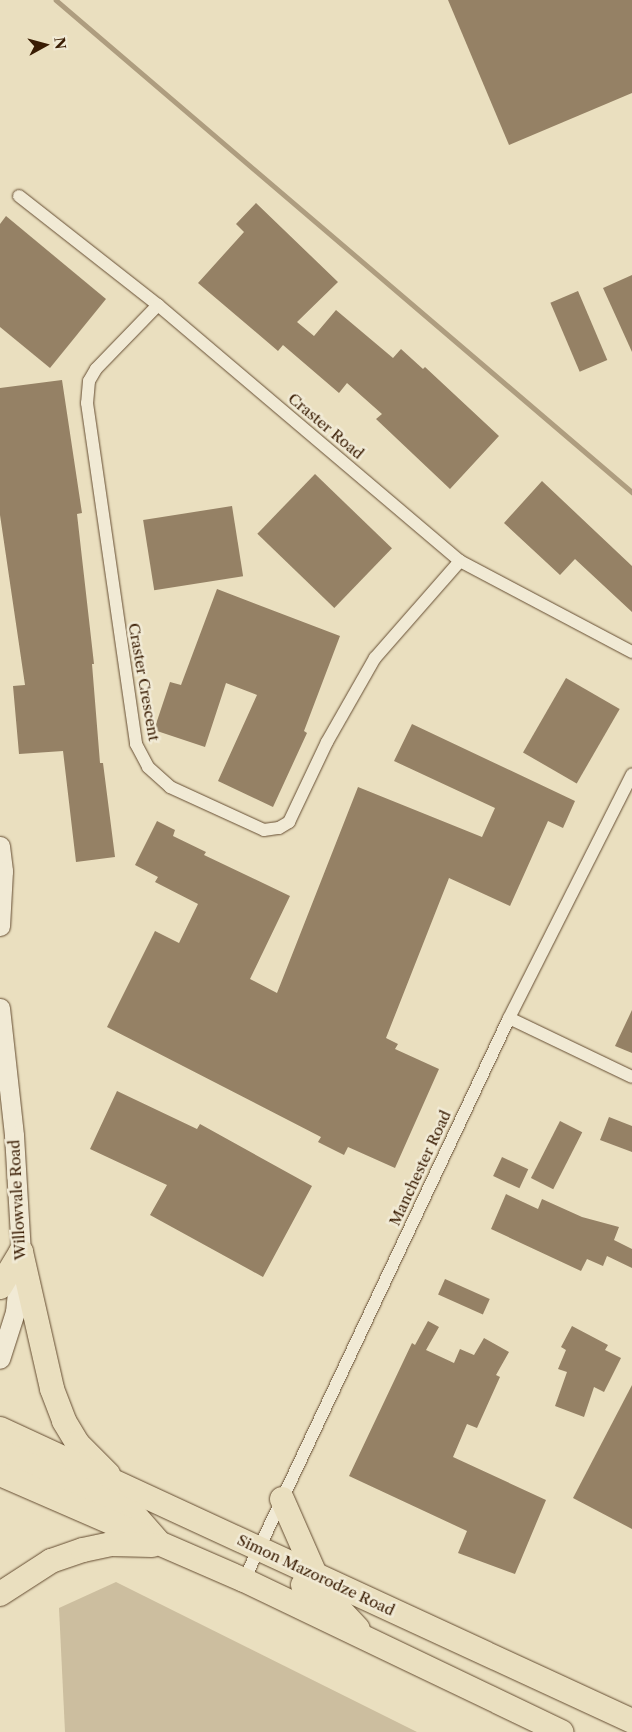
<!DOCTYPE html>
<html>
<head>
<meta charset="utf-8">
<style>
  body { margin:0 }
  #map { position:relative; width:632px; height:1732px; overflow:hidden; background:#eadfbf; font-family:"Libre Caslon Text",serif }
  div>[style] { position:absolute }
  .green>* { inset:0; background:#ccbe9f }
  .stream>* { height:4.5px; margin:-2.25px; padding:0 2.25px; transform-origin:2.25px; border-radius:2.25px; background:#ae9d7f }
  .building>* { inset:0; background:#958165; transform-origin:0 0 }
  .roads { filter:drop-shadow(0 0 1px #654d32) drop-shadow(0 0 1px #654d32) }
  .street>* { height:12px; margin:-6px; padding:0 6px; transform-origin:6px; border-radius:6px; background:#f1ead5 }
  .secondary>* { height:19px; margin:-9.5px; padding:0 9.5px; transform-origin:9.5px; border-radius:9.5px; background:#f1ead5 }
  .highway>* { height:24px; margin:-12px; padding:0 12px; transform-origin:12px; border-radius:12px; background:#eadfbf }
  span { translate:-50% -50%; white-space:nowrap; text-align:center; line-height:1.15; -webkit-text-stroke:5px #f1ead5; paint-order:stroke }
  .street-label { font-size:15px; color:#391c03 }
  .north { position:absolute; left:20px; top:20px; width:50px; height:50px; -webkit-text-stroke:4px #f1ead5; paint-order:stroke; rotate:83deg; font-size:14px; font-weight:700; line-height:20px; text-align:center; color:#391c03 }
  .north::after { content:''; display:block; margin:auto; width:18px; height:22px; background:#391c03; clip-path:polygon(50% 0,100% 100%,50% 72%,0 100%) }
</style>
</head>
<body>
<div id="map">
  <div class="green">
    <i style="clip-path:polygon(116px 1582px,417px 1732px,65px 1732px,59px 1608px)"></i>
  </div>
  <div class="stream">
    <i style="left:56px;top:0;width:758px;rotate:40.5deg"></i>
  </div>
  <div class="building">
    <i style="clip-path:polygon(448px 0,632px 0,632px 93px,509px 145px)"></i>
    <i style="clip-path:polygon(256px 203px,338px 282px,297px 322px,314px 336px,336px 310px,393px 358px,401px 349px,423px 369px,425px 367px,499px 436px,450px 489px,376px 419px,382px 414px,347px 383px,339px 393px,283px 345px,278px 351px,198px 283px,244px 232px,236px 224px)"></i>
    <i style="clip-path:polygon(6px 216px,106px 299px,50px 368px,0 327px,0 224px)"></i>
    <i style="clip-path:polygon(632px 275px,632px 352px,603px 288px)"></i>
    <i style="left:578px;top:291px;width:75px;height:30px;rotate:67deg"></i>
    <i style="clip-path:polygon(62px 380px,82px 513px,77px 514px,94px 664px,92px 664px,100px 763px,103px 763px,115px 857px,76px 862px,63px 751px,19px 754px,13px 686px,25px 685px,0 515px,0 388px)"></i>
    <i style="left:315px;top:474px;width:107px;height:83px;rotate:44deg"></i>
    <i style="clip-path:polygon(542px 481px,632px 566px,632px 612px,575px 559px,560px 575px,504px 523px)"></i>
    <i style="left:232px;top:506px;width:71px;height:90px;rotate:81deg"></i>
    <i style="clip-path:polygon(217px 589px,340px 636px,304px 731px,307px 733px,273px 807px,218px 781px,257px 695px,226px 683px,205px 747px,154px 730px,170px 682px,181px 685px)"></i>
    <i style="left:566px;top:678px;width:62px;height:86px;rotate:30deg"></i>
    <i style="clip-path:polygon(412px 724px,575px 801px,563px 828px,548px 821px,510px 906px,449px 878px,386px 1038px,398px 1044px,395px 1049px,439px 1069px,395px 1168px,348px 1147px,344px 1155px,318px 1142px,321px 1137px,107px 1027px,155px 931px,179px 943px,198px 904px,155px 882px,158px 877px,135px 865px,157px 821px,175px 830px,173px 836px,206px 852px,204px 855px,290px 896px,250px 979px,277px 993px,358px 787px,482px 837px,495px 808px,394px 761px)"></i>
    <i style="clip-path:polygon(632px 1010px,632px 1053px,615px 1046px)"></i>
    <i style="clip-path:polygon(117px 1091px,197px 1129px,200px 1124px,312px 1186px,263px 1277px,150px 1215px,167px 1185px,90px 1149px)"></i>
    <i style="clip-path:polygon(609px 1117px,632px 1126px,632px 1152px,600px 1140px)"></i>
    <i style="left:560px;top:1121px;width:25px;height:64px;rotate:27deg"></i>
    <i style="left:502px;top:1157px;width:29px;height:21px;rotate:25deg"></i>
    <i style="clip-path:polygon(506px 1194px,538px 1209px,542px 1199px,582px 1217px,619px 1227px,614px 1240px,632px 1249px,632px 1268px,607px 1256px,603px 1266px,587px 1259px,581px 1271px,491px 1229px)"></i>
    <i style="left:445px;top:1279px;width:49px;height:17px;rotate:24deg"></i>
    <i style="clip-path:polygon(428px 1321px,439px 1327px,426px 1350px,454px 1363px,460px 1349px,474px 1355px,484px 1338px,509px 1352px,496px 1375px,500px 1377px,477px 1428px,467px 1424px,453px 1457px,546px 1500px,515px 1574px,458px 1553px,467px 1531px,349px 1476px,412px 1343px,415px 1345px)"></i>
    <i style="clip-path:polygon(572px 1326px,608px 1345px,605px 1350px,621px 1358px,604px 1392px,594px 1387px,584px 1417px,555px 1406px,567px 1372px,558px 1369px,566px 1350px,561px 1347px)"></i>
    <i style="clip-path:polygon(632px 1385px,632px 1529px,573px 1498px)"></i>
  </div>
  <div class="roads">
    <div class="street">
      <i style="left:19px;top:196px;width:177px;rotate:38.1deg"></i>
      <i style="left:158px;top:305px;width:396px;rotate:40.3deg"></i>
      <i style="left:460px;top:561px;width:195px;rotate:27.9deg"></i>
      <i style="left:158px;top:305px;width:89px;rotate:134.1deg"></i>
      <i style="left:96px;top:369px;width:14px;rotate:120deg"></i>
      <i style="left:89px;top:381px;width:22px;rotate:95deg"></i>
      <i style="left:87px;top:403px;width:345px;rotate:81.8deg"></i>
      <i style="left:136px;top:744px;width:26px;rotate:62deg"></i>
      <i style="left:148px;top:767px;width:30px;rotate:42deg"></i>
      <i style="left:170px;top:787px;width:103px;rotate:24.6deg"></i>
      <i style="left:264px;top:830px;width:15px;rotate:-8deg"></i>
      <i style="left:279px;top:828px;width:12px;rotate:-31deg"></i>
      <i style="left:289px;top:822px;width:89px;rotate:-64.6deg"></i>
      <i style="left:327px;top:742px;width:97px;rotate:-60.3deg"></i>
      <i style="left:375px;top:658px;width:129px;rotate:-48.8deg"></i>
      <i style="left:509px;top:1018px;width:136px;rotate:25.6deg"></i>
      <i style="left:244px;top:1580px;width:621px;rotate:-64.75deg"></i>
      <i style="left:509px;top:1018px;width:273px;rotate:-63.2deg"></i>
    </div>
    <div class="secondary">
      <i style="left:0;top:846px;width:25px;rotate:83deg"></i>
      <i style="left:3px;top:871px;width:55px;rotate:93.1deg"></i>
      <i style="left:0;top:1008px;width:128px;rotate:83.7deg"></i>
      <i style="left:14px;top:1135px;width:117px;rotate:86.6deg"></i>
      <i style="left:21px;top:1252px;width:60px;rotate:95.7deg"></i>
      <i style="left:15px;top:1312px;width:49px;rotate:107.7deg"></i>
    </div>
    <div class="highway">
      <i style="left:21px;top:1252px;width:140px;rotate:77.2deg"></i>
      <i style="left:52px;top:1389px;width:34px;rotate:69deg"></i>
      <i style="left:64px;top:1421px;width:26px;rotate:59deg"></i>
      <i style="left:77px;top:1443px;width:44px;rotate:45deg"></i>
      <i style="left:0;top:1287px;width:41px;rotate:-59deg"></i>
      <i style="left:0;top:1429px;width:696px;rotate:24.8deg"></i>
      <i style="left:0;top:1451px;width:148px;rotate:25.2deg"></i>
      <i style="left:134px;top:1514px;width:35px;rotate:49deg"></i>
      <i style="left:0;top:1474px;width:266px;rotate:23.5deg"></i>
      <i style="left:244px;top:1580px;width:352px;rotate:25.6deg"></i>
      <i style="left:282px;top:1499px;width:82px;rotate:66.3deg"></i>
      <i style="left:303px;top:1585px;width:29px;rotate:27deg"></i>
      <i style="left:329px;top:1598px;width:42px;rotate:46.9deg"></i>
      <i style="left:0;top:1594px;width:61px;rotate:-32.9deg"></i>
      <i style="left:51px;top:1561px;width:34px;rotate:-19deg"></i>
      <i style="left:83px;top:1550px;width:30px;rotate:-12deg"></i>
      <i style="left:112px;top:1544px;width:40px;rotate:1.4deg"></i>
    </div>
  </div>
  <div class="street-label">
    <span style="left:326px;top:426px;rotate:40deg">Craster Road</span>
    <span style="left:144px;top:682px;rotate:80deg">Craster Crescent</span>
    <span style="left:420px;top:1168px;rotate:-65deg">Manchester Road</span>
    <span style="left:17px;top:1200px;rotate:-93deg">Willowvale Road</span>
    <span style="left:316px;top:1575px;rotate:25deg">Simon Mazorodze Road</span>
  </div>
  <div class="north">N</div>
</div>
</body>
</html>
